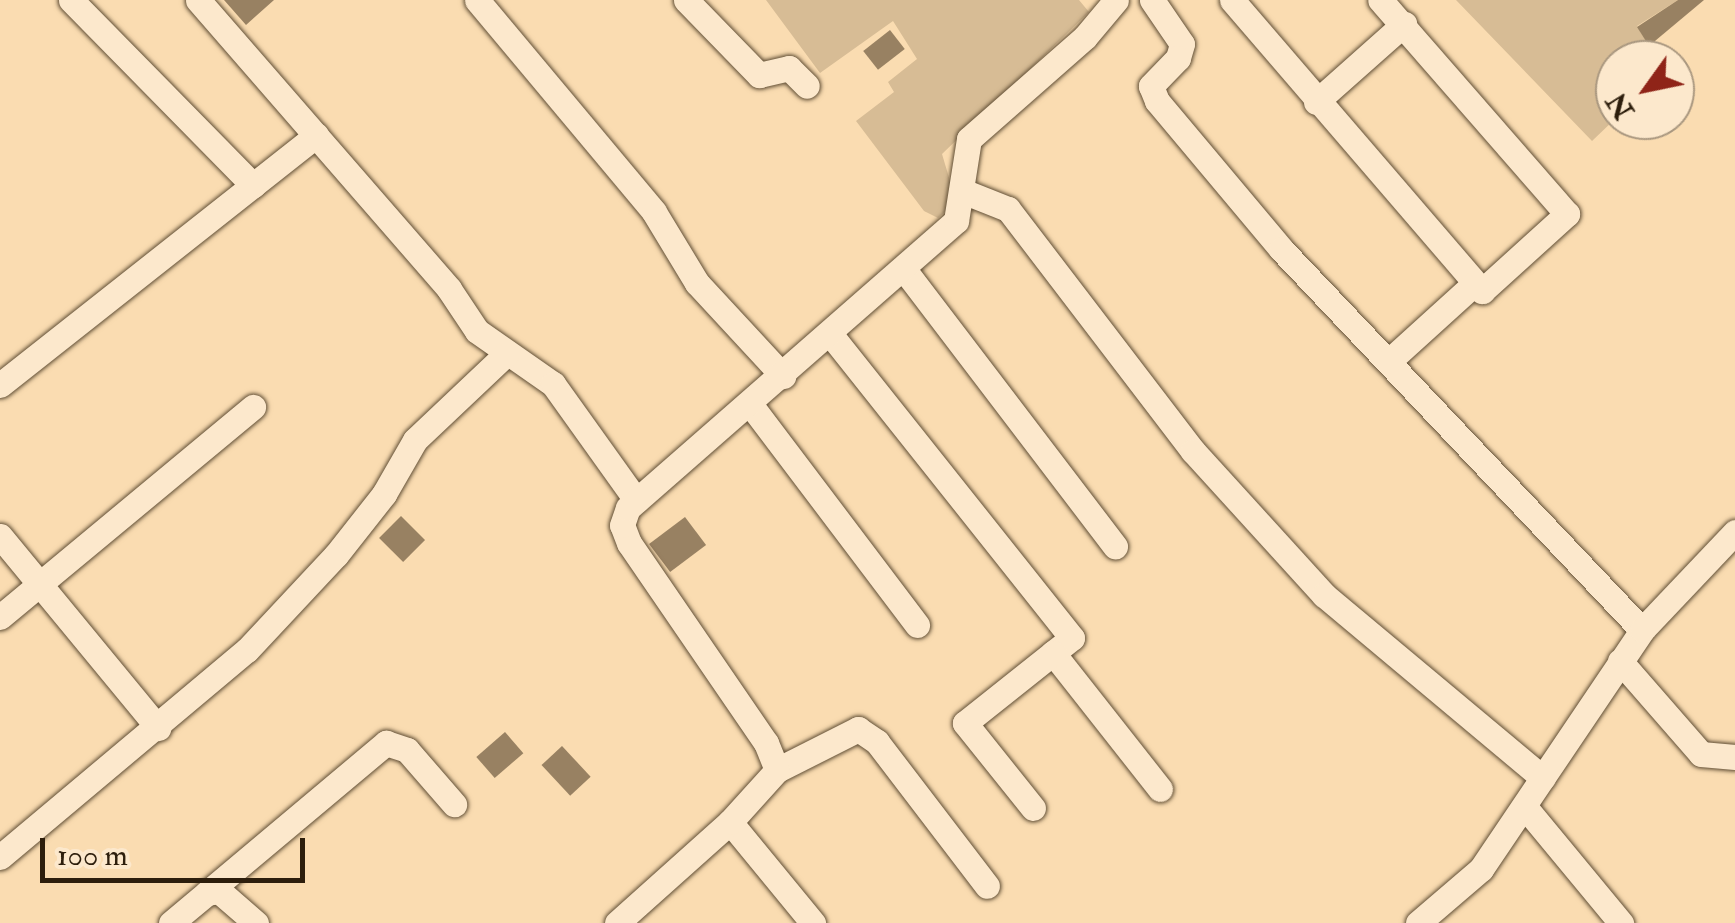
<!DOCTYPE html>
<html>
<head>
<meta charset="utf-8">
<style>
  body { margin:0 }
  #map { position:relative; width:1735px; height:923px; overflow:hidden; background:#fadcb1; font-family:"IM FELL Double Pica",serif }
  div>[style] { position:absolute }
  .green>* { inset:0; background:#d7bc95 }
  .building>* { inset:0; background:#988162; transform-origin:0 0 }
  .roads { filter:drop-shadow(0 0 2px #604e35) drop-shadow(0 0 2px #604e35) }
  .minor>* { height:25px; margin:-12.5px; padding:0 12.5px; transform-origin:12.5px; border-radius:12.5px; background:#fce8cc }
  span { translate:-50% -50%; white-space:nowrap; text-align:center; line-height:1.15; -webkit-text-stroke:8px #fce8cc; paint-order:stroke }
  .north { position:absolute; left:1595px; top:40px; width:100px; height:100px; box-sizing:border-box; background:#fce8cc; border:2px solid #a9977f; border-radius:50%; rotate:237deg; font-size:28px; font-weight:700; line-height:40px; text-align:center; color:#2d1e0c }
  .north::after { content:''; display:block; margin:auto; width:35px; height:45px; background:#8f2418; clip-path:polygon(50% 0,100% 100%,50% 72%,0 100%) }
  .scale { position:absolute; left:40px; top:838px; width:265px; height:45px; box-sizing:border-box; border:5px solid #2d1e0c; border-top:0; padding-left:12px; font-size:30px; line-height:35px; white-space:nowrap; color:#2d1e0c; -webkit-text-stroke:8px #fce8cc; paint-order:stroke }
</style>
</head>
<body>
<div id="map">
  <div class="green">
    <i style="clip-path:polygon(766px 0,1079px 0,1089px 12px,942px 154px,956px 201px,938px 218px,924px 211px,856px 121px,894px 92px,888px 82px,917px 59px,893px 21px,820px 73px)"></i>
    <i style="clip-path:polygon(1456px 0,1678px 0,1637px 26px,1649px 46px,1645px 60px,1615px 60px,1615px 119px,1592px 141px)"></i>
  </div>
  <div class="building">
    <i style="clip-path:polygon(224px 0,274px 0,246px 25px)"></i>
    <i style="clip-path:polygon(1678px 0,1704px 0,1649px 46px,1637px 27px)"></i>
    <i style="left:890px;top:30px;width:24px;height:34px;rotate:52deg"></i>
    <i style="left:401px;top:516px;width:34px;height:31px;rotate:45deg"></i>
    <i style="left:685px;top:517px;width:35px;height:45px;rotate:53deg"></i>
    <i style="left:505px;top:732px;width:28px;height:38px;rotate:49deg"></i>
    <i style="left:562px;top:746px;width:42px;height:28px;rotate:47deg"></i>
  </div>
  <div class="roads">
    <div class="minor">
      <i style="left:71px;top:0;width:260px;rotate:45.5deg"></i>
      <i style="left:198px;top:0;width:383px;rotate:49deg"></i>
      <i style="left:449px;top:289px;width:50px;rotate:56.3deg"></i>
      <i style="left:477px;top:331px;width:93px;rotate:34.9deg"></i>
      <i style="left:553px;top:384px;width:143px;rotate:54.4deg"></i>
      <i style="left:477px;top:0;width:276px;rotate:50.1deg"></i>
      <i style="left:654px;top:212px;width:83px;rotate:58.8deg"></i>
      <i style="left:697px;top:283px;width:127px;rotate:47.2deg"></i>
      <i style="left:686px;top:0;width:105px;rotate:45.8deg"></i>
      <i style="left:759px;top:75px;width:31px;rotate:-13deg"></i>
      <i style="left:789px;top:68px;width:25px;rotate:45deg"></i>
      <i style="left:1152px;top:0;width:53px;rotate:55.7deg"></i>
      <i style="left:1182px;top:44px;width:15px;rotate:106deg"></i>
      <i style="left:1178px;top:58px;width:39px;rotate:134deg"></i>
      <i style="left:1151px;top:86px;width:16px;rotate:68deg"></i>
      <i style="left:1157px;top:101px;width:193px;rotate:50deg"></i>
      <i style="left:1281px;top:249px;width:525px;rotate:46.54deg"></i>
      <i style="left:1232px;top:0;width:384px;rotate:49.3deg"></i>
      <i style="left:1482px;top:291px;width:115px;rotate:-42.2deg"></i>
      <i style="left:1567px;top:214px;width:284px;rotate:-131.1deg"></i>
      <i style="left:1316px;top:102px;width:118px;rotate:-41.6deg"></i>
      <i style="left:965px;top:192px;width:46px;rotate:21.6deg"></i>
      <i style="left:1008px;top:209px;width:305px;rotate:52.6deg"></i>
      <i style="left:1193px;top:451px;width:195px;rotate:47.7deg"></i>
      <i style="left:1324px;top:595px;width:285px;rotate:39.9deg"></i>
      <i style="left:906px;top:272px;width:345px;rotate:52.7deg"></i>
      <i style="left:831px;top:335px;width:387px;rotate:51.5deg"></i>
      <i style="left:1072px;top:638px;width:24px;rotate:142deg"></i>
      <i style="left:1053px;top:653px;width:173px;rotate:51.8deg"></i>
      <i style="left:1389px;top:361px;width:115px;rotate:-42.2deg"></i>
      <i style="left:0;top:385px;width:403px;rotate:-38.3deg"></i>
      <i style="left:750px;top:404px;width:277px;rotate:52.9deg"></i>
      <i style="left:0;top:536px;width:249px;rotate:50.5deg"></i>
      <i style="left:0;top:617px;width:329px;rotate:-39.7deg"></i>
      <i style="left:1620px;top:661px;width:123px;rotate:48.9deg"></i>
      <i style="left:1701px;top:754px;width:34px;rotate:5deg"></i>
      <i style="left:777px;top:770px;width:91px;rotate:-26.8deg"></i>
      <i style="left:858px;top:729px;width:23px;rotate:34deg"></i>
      <i style="left:877px;top:742px;width:181px;rotate:52.6deg"></i>
      <i style="left:1525px;top:807px;width:151px;rotate:50.4deg"></i>
      <i style="left:1033px;top:808px;width:109px;rotate:-128.7deg"></i>
      <i style="left:965px;top:723px;width:112px;rotate:-38.5deg"></i>
      <i style="left:730px;top:822px;width:131px;rotate:50.6deg"></i>
      <i style="left:0;top:857px;width:322px;rotate:-40deg"></i>
      <i style="left:247px;top:650px;width:130px;rotate:-46.9deg"></i>
      <i style="left:336px;top:555px;width:78px;rotate:-51.8deg"></i>
      <i style="left:384px;top:494px;width:62px;rotate:-60.1deg"></i>
      <i style="left:415px;top:440px;width:127px;rotate:-43.4deg"></i>
      <i style="left:207px;top:893px;width:234px;rotate:-40deg"></i>
      <i style="left:386px;top:743px;width:22px;rotate:18deg"></i>
      <i style="left:407px;top:750px;width:72px;rotate:49deg"></i>
      <i style="left:171px;top:923px;width:47px;rotate:-39.8deg"></i>
      <i style="left:207px;top:893px;width:12px;rotate:-9deg"></i>
      <i style="left:219px;top:891px;width:49px;rotate:40.9deg"></i>
      <i style="left:617px;top:923px;width:152px;rotate:-41.8deg"></i>
      <i style="left:730px;top:822px;width:70px;rotate:-47.9deg"></i>
      <i style="left:777px;top:770px;width:29px;rotate:-112deg"></i>
      <i style="left:766px;top:743px;width:242px;rotate:-124.4deg"></i>
      <i style="left:629px;top:543px;width:19px;rotate:-111deg"></i>
      <i style="left:622px;top:525px;width:18px;rotate:-71deg"></i>
      <i style="left:628px;top:508px;width:436px;rotate:-41.2deg"></i>
      <i style="left:956px;top:221px;width:83px;rotate:-81deg"></i>
      <i style="left:969px;top:139px;width:154px;rotate:-41.3deg"></i>
      <i style="left:1085px;top:37px;width:48px;rotate:-50deg"></i>
      <i style="left:1418px;top:923px;width:83px;rotate:-40.6deg"></i>
      <i style="left:1481px;top:869px;width:288px;rotate:-56deg"></i>
      <i style="left:1642px;top:630px;width:135px;rotate:-46.5deg"></i>
    </div>
  </div>
  <div class="north">N</div>
  <div class="scale">100 m</div>
</div>
</body>
</html>
